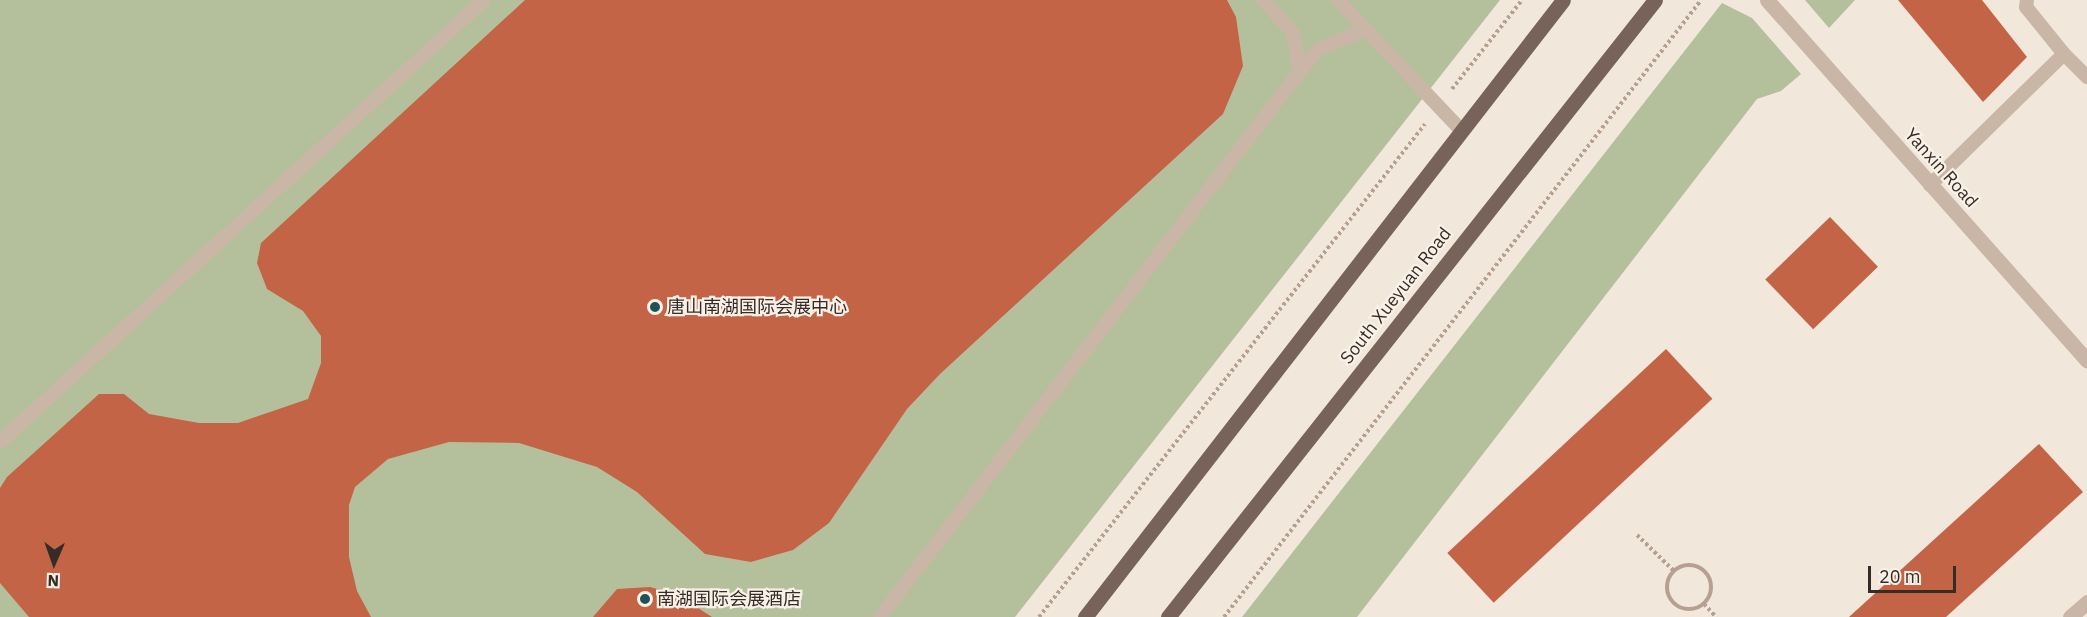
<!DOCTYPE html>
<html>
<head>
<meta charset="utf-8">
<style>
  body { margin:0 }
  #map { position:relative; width:2087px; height:617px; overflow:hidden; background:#f1e7db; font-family:"IBM Plex Sans","Noto Sans SC",sans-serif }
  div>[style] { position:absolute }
  .green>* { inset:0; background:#b4c09b }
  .building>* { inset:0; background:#c46446; transform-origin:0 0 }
  .path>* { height:4px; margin-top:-2px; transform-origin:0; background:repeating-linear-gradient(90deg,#b5a091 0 3px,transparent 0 6px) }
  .path>.ring { margin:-2px; padding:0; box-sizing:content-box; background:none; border:4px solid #b5a091; border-radius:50% }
  .service>* { height:14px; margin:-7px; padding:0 7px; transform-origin:7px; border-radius:7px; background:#c9b6a7 }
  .minor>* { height:15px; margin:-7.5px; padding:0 7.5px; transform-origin:7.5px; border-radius:7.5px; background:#c9b6a7 }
  .tertiary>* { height:15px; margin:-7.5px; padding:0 7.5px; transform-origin:7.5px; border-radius:7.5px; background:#c9b6a7 }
  .primary>* { height:15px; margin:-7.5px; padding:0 7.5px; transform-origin:7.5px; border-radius:7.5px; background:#776359 }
  .dots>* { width:16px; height:16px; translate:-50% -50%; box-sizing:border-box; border:3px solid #f9f1e7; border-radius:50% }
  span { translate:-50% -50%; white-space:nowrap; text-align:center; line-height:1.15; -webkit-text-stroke:4.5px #f9f1e7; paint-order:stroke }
  .street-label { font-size:18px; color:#362c27 }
  .poi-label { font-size:18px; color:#362c27 }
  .left { translate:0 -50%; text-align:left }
  .north { position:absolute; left:24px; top:533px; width:60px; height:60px; -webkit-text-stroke:4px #f9f1e7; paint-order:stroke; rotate:182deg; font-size:16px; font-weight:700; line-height:24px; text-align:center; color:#362c27 }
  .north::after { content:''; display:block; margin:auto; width:21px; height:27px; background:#362c27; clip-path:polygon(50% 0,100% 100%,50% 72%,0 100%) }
  .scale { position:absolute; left:1868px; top:566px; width:88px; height:27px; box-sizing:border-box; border:3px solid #362c27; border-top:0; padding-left:8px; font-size:18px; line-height:21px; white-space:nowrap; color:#362c27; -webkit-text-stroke:4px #f9f1e7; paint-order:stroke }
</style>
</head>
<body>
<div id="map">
  <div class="green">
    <i style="clip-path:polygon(0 0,1500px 0,1015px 617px,0 617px)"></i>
    <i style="clip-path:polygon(1805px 0,1855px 0,1829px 28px)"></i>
    <i style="clip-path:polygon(1722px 3px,1752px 18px,1801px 74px,1781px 91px,1757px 99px,1357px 617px,1242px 617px)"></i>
  </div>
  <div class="building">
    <i style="clip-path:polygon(525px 0,1227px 0,1236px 17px,1243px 66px,1223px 114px,940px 374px,907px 409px,829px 523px,793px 550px,751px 562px,705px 554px,637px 492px,597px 467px,519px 443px,449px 442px,388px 459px,355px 487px,349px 505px,349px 557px,357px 591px,371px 617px,29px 617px,0 583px,0 488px,7px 477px,99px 394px,124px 394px,149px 414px,199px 423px,238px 423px,308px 399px,321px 363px,321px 336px,303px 311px,267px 289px,257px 263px,261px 243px)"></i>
    <i style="clip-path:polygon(1898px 0,1982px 0,2027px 57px,1983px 102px)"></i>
    <i style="left:1830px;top:217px;width:69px;height:90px;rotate:46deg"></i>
    <i style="left:1666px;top:349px;width:68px;height:299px;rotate:47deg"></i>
    <i style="clip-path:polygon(2039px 444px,2083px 492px,1946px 617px,1849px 617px)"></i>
    <i style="clip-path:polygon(650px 587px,676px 594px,712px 617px,593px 617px,617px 589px)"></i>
  </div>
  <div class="path">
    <i style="left:1452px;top:89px;width:113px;rotate:-51.8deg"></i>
    <i style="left:1637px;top:535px;width:52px;rotate:44.2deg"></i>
    <i class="ring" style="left:1667px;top:565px;width:40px;height:40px"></i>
    <i style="left:1704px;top:604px;width:18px;rotate:47deg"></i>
    <i style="left:1039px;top:617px;width:626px;rotate:-51.94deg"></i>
    <i style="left:1224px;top:617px;width:780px;rotate:-52.29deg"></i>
  </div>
  <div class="service">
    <i style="left:1263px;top:0;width:45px;rotate:47.7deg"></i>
    <i style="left:1293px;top:33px;width:39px;rotate:80deg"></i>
    <i style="left:1338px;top:0;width:178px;rotate:46.6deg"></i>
    <i style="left:2064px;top:54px;width:33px;rotate:45deg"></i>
    <i style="left:1930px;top:185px;width:187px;rotate:-44.4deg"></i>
    <i style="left:2064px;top:54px;width:60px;rotate:-129deg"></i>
    <i style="left:2026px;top:7px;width:7px;rotate:-82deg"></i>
    <i style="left:0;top:442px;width:655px;rotate:-42.4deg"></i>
    <i style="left:880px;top:617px;width:689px;rotate:-52.43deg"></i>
    <i style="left:1300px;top:71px;width:29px;rotate:-49deg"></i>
    <i style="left:1319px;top:49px;width:50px;rotate:-22.4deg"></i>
  </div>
  <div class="minor">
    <i style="left:2070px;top:617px;width:23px;rotate:-41deg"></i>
  </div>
  <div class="tertiary">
    <i style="left:1767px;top:0;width:482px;rotate:48.4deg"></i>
  </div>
  <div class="primary">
    <i style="left:1085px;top:617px;width:780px;rotate:-52.23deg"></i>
    <i style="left:1168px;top:617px;width:786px;rotate:-51.72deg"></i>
  </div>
  <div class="dots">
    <i style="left:655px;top:307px;background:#1e5356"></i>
    <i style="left:645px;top:599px;background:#1e5356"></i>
  </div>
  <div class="street-label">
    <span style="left:1941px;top:168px;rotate:48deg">Yanxin Road</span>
    <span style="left:1396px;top:296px;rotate:-52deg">South Xueyuan Road</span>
  </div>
  <div class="poi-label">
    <span class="left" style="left:667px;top:307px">唐山南湖国际会展中心</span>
    <span class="left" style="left:657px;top:599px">南湖国际会展酒店</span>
  </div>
  <div class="north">N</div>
  <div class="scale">20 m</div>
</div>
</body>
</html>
